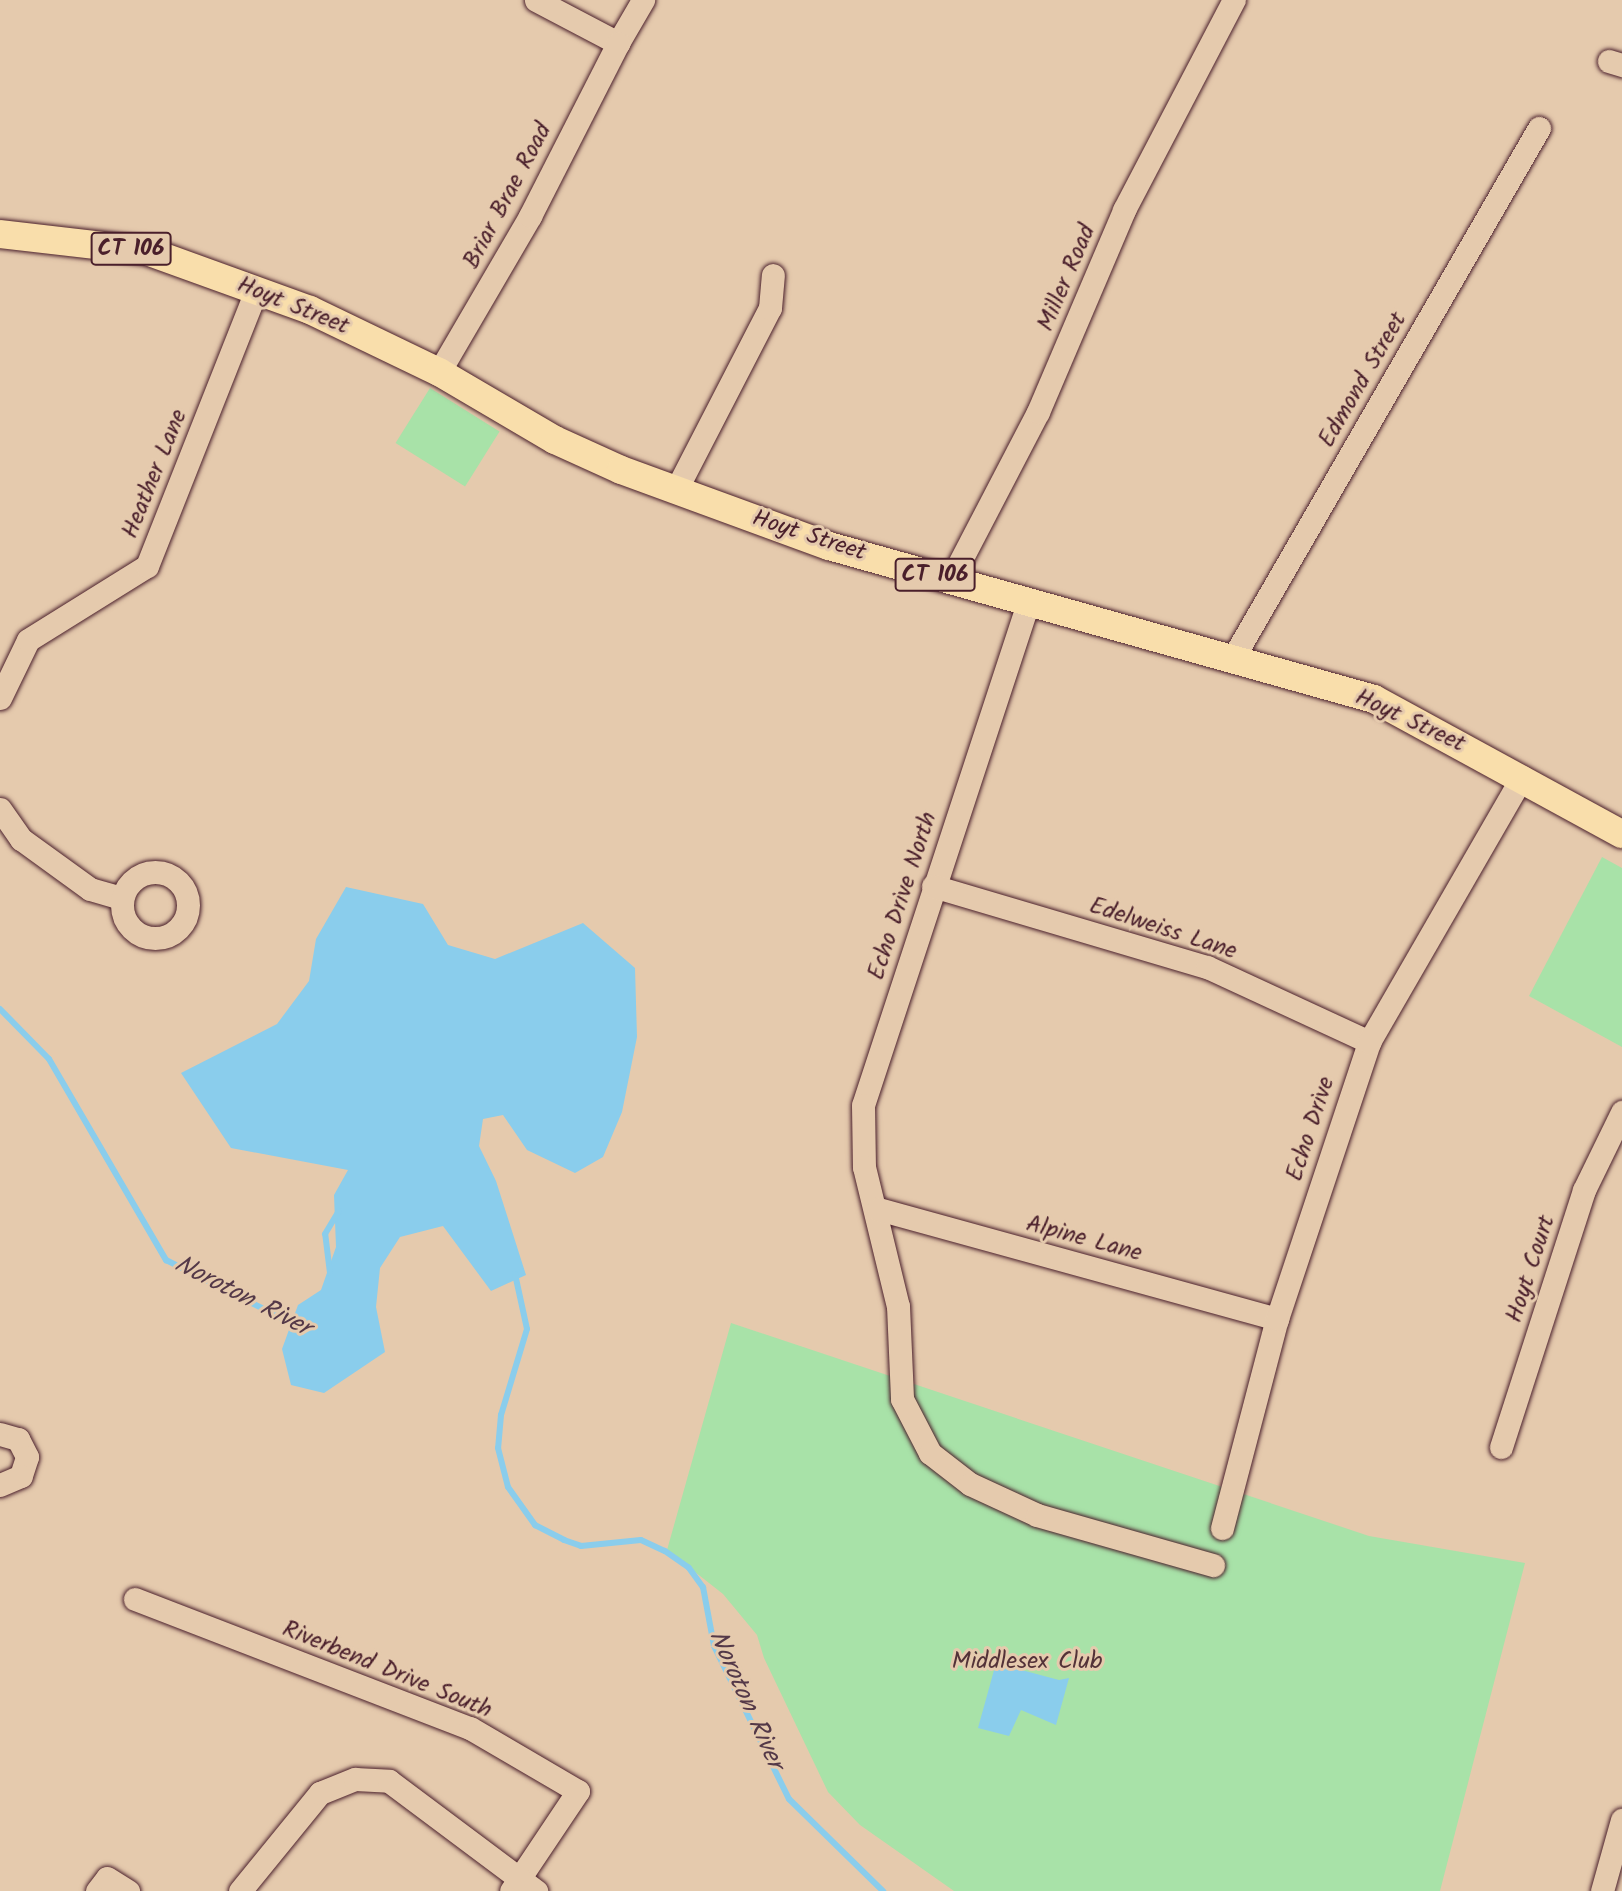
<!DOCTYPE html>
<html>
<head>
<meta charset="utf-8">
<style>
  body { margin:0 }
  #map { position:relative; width:1622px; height:1891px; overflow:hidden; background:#e5caad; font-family:Kalam,sans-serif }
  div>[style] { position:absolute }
  .green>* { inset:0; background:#a8e2a8; transform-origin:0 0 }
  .water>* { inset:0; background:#8acdec }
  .stream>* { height:6px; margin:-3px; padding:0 3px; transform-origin:3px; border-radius:3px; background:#8acdec }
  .roads { filter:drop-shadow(0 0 2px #4a1f2b) drop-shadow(0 0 2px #4a1f2b) }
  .minor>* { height:23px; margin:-11.5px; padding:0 11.5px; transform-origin:11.5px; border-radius:11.5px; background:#e5caad }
  .minor>.ring { margin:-11.5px; padding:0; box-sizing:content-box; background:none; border:23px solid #e5caad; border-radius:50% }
  .major>* { height:28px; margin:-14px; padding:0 14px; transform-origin:14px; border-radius:14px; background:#f9deab }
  span { translate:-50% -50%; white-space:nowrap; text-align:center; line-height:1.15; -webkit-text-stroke:6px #e5caad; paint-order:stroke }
  .shield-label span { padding:2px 5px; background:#e5caad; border:2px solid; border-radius:5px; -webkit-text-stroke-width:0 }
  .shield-label { font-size:23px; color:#4a1f2b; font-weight:700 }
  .street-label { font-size:24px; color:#4a1f2b }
  .park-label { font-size:24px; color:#533238 }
  .water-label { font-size:26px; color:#543948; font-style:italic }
</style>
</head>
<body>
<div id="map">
  <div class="green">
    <i style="left:430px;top:388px;width:82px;height:65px;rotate:32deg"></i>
    <i style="clip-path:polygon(1602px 857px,1622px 868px,1622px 1047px,1529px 996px)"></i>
    <i style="clip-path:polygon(731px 1323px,1369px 1536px,1525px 1563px,1440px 1891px,954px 1891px,860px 1825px,828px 1792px,764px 1658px,757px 1635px,723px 1594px,667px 1550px)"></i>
  </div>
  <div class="water">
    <i style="clip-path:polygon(346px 887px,423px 904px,448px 945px,495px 959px,583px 923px,635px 968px,637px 1037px,622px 1112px,603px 1157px,575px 1173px,527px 1150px,503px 1115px,483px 1119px,479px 1146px,496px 1181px,526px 1275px,491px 1291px,443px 1226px,400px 1237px,380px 1268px,376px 1307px,385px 1352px,324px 1393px,291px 1385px,282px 1349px,298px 1305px,321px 1290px,336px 1247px,334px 1195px,348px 1170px,231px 1148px,181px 1073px,277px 1024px,309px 981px,316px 939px)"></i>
    <i style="clip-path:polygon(996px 1663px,1059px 1680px,1069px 1678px,1056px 1725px,1021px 1710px,1009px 1736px,978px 1728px)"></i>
  </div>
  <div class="stream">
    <i style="left:0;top:1009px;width:70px;rotate:45.6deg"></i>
    <i style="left:49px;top:1059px;width:233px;rotate:59.8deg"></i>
    <i style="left:166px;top:1260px;width:148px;rotate:26.6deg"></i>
    <i style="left:330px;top:1273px;width:39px;rotate:-97deg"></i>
    <i style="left:325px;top:1234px;width:27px;rotate:-59deg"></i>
    <i style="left:515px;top:1274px;width:56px;rotate:77.7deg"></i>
    <i style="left:527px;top:1329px;width:90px;rotate:106.8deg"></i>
    <i style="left:501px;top:1415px;width:33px;rotate:95deg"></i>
    <i style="left:498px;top:1448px;width:40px;rotate:75.6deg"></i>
    <i style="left:508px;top:1487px;width:47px;rotate:54.6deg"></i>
    <i style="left:535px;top:1525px;width:33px;rotate:27deg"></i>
    <i style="left:564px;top:1540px;width:18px;rotate:19deg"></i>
    <i style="left:581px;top:1546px;width:60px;rotate:-5.7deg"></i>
    <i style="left:641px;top:1540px;width:26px;rotate:25deg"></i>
    <i style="left:665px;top:1551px;width:29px;rotate:35deg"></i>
    <i style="left:689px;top:1568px;width:24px;rotate:54deg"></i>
    <i style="left:703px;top:1587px;width:60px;rotate:79.4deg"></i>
    <i style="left:714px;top:1646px;width:170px;rotate:63.9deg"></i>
    <i style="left:789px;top:1799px;width:132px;rotate:44.4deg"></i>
  </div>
  <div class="roads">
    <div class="minor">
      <i style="left:536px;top:0;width:93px;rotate:27.7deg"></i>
      <i style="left:618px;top:43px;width:50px;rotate:-59.8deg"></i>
      <i style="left:1609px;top:61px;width:14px;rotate:17deg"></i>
      <i style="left:439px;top:372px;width:181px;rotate:-59.7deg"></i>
      <i style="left:530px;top:216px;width:194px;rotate:-63deg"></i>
      <i style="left:676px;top:490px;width:205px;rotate:-62.7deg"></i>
      <i style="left:770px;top:308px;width:33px;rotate:-85deg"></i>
      <i style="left:951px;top:579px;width:188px;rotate:-62.5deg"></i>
      <i style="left:1038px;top:412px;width:220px;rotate:-66.9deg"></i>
      <i style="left:1124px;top:210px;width:237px;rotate:-62.4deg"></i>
      <i style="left:1028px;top:603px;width:528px;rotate:108.19deg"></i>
      <i style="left:863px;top:1105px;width:62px;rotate:89.1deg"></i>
      <i style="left:864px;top:1167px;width:143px;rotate:76.3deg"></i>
      <i style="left:898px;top:1306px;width:93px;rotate:87.5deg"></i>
      <i style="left:902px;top:1399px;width:61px;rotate:62.6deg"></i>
      <i style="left:930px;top:1453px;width:51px;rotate:37.8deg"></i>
      <i style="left:970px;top:1484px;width:74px;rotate:24.8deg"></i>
      <i style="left:1037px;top:1515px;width:183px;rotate:15.9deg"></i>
      <i style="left:1233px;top:658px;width:612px;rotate:-60deg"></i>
      <i style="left:0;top:698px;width:64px;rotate:-64.2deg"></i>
      <i style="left:28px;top:640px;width:140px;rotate:-31.9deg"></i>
      <i style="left:147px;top:566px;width:297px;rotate:-68.4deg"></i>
      <i style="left:0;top:809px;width:37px;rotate:55deg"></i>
      <i style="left:21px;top:839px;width:85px;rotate:35.9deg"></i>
      <i style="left:90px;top:889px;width:33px;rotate:16deg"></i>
      <i class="ring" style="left:122px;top:872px;width:43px;height:43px"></i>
      <i style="left:933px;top:886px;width:286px;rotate:16.5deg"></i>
      <i style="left:1207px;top:967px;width:179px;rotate:24.8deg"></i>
      <i style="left:878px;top:1209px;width:414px;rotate:15.4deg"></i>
      <i style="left:0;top:1434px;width:19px;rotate:16deg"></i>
      <i style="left:18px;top:1439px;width:20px;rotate:63deg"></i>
      <i style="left:27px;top:1457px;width:20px;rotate:108deg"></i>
      <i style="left:21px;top:1476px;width:23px;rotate:157deg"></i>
      <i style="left:1501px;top:1447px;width:270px;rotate:-72.1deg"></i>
      <i style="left:1584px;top:1190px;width:87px;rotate:-64deg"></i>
      <i style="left:1222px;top:1528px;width:216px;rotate:-75.3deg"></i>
      <i style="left:1277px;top:1319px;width:292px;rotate:-71.6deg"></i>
      <i style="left:1369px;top:1042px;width:306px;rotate:-60deg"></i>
      <i style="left:135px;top:1599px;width:359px;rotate:21.1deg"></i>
      <i style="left:470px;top:1728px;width:125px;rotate:30.3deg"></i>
      <i style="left:578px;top:1791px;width:120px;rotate:123.8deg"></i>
      <i style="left:97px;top:1891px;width:16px;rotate:-52deg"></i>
      <i style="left:107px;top:1878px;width:25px;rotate:32deg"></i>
      <i style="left:240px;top:1891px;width:127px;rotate:-50.8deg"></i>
      <i style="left:320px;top:1793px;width:38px;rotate:-22deg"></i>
      <i style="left:355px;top:1779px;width:34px;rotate:3deg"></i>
      <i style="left:389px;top:1781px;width:184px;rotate:36.8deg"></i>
      <i style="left:1602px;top:1891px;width:74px;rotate:-74.3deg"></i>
    </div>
    <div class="major">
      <i style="left:0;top:234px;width:148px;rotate:6.6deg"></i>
      <i style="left:147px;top:251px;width:173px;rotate:19.9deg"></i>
      <i style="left:310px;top:310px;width:143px;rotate:25.7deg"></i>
      <i style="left:439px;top:372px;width:134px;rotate:30.4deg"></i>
      <i style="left:555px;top:440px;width:72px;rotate:24.4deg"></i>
      <i style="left:621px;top:470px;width:221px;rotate:20.1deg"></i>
      <i style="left:829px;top:546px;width:566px;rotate:15.68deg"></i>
      <i style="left:1374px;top:699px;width:282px;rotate:28.6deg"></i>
    </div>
  </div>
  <div class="shield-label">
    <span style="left:131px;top:249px">CT 106</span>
    <span style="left:935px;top:575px">CT 106</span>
  </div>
  <div class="street-label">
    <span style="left:508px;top:196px;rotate:-62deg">Briar Brae Road</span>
    <span style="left:1067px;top:278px;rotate:-67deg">Miller Road</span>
    <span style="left:293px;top:306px;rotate:22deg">Hoyt Street</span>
    <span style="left:1363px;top:380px;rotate:-60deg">Edmond Street</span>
    <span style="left:155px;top:474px;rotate:-68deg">Heather Lane</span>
    <span style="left:809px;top:536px;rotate:18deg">Hoyt Street</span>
    <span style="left:1410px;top:721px;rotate:25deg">Hoyt Street</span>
    <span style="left:903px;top:896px;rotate:-72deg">Echo Drive North</span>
    <span style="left:1163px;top:929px;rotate:18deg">Edelweiss Lane</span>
    <span style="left:1311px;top:1129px;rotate:-72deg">Echo Drive</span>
    <span style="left:1084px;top:1239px;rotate:15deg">Alpine Lane</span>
    <span style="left:1531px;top:1269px;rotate:-72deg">Hoyt Court</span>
    <span style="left:387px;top:1670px;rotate:22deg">Riverbend Drive South</span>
  </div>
  <div class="park-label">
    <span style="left:1027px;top:1662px">Middlesex Club</span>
  </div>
  <div class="water-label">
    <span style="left:242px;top:1297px;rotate:27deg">Noroton River</span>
    <span style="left:745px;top:1700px;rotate:66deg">Noroton River</span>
  </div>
</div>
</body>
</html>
